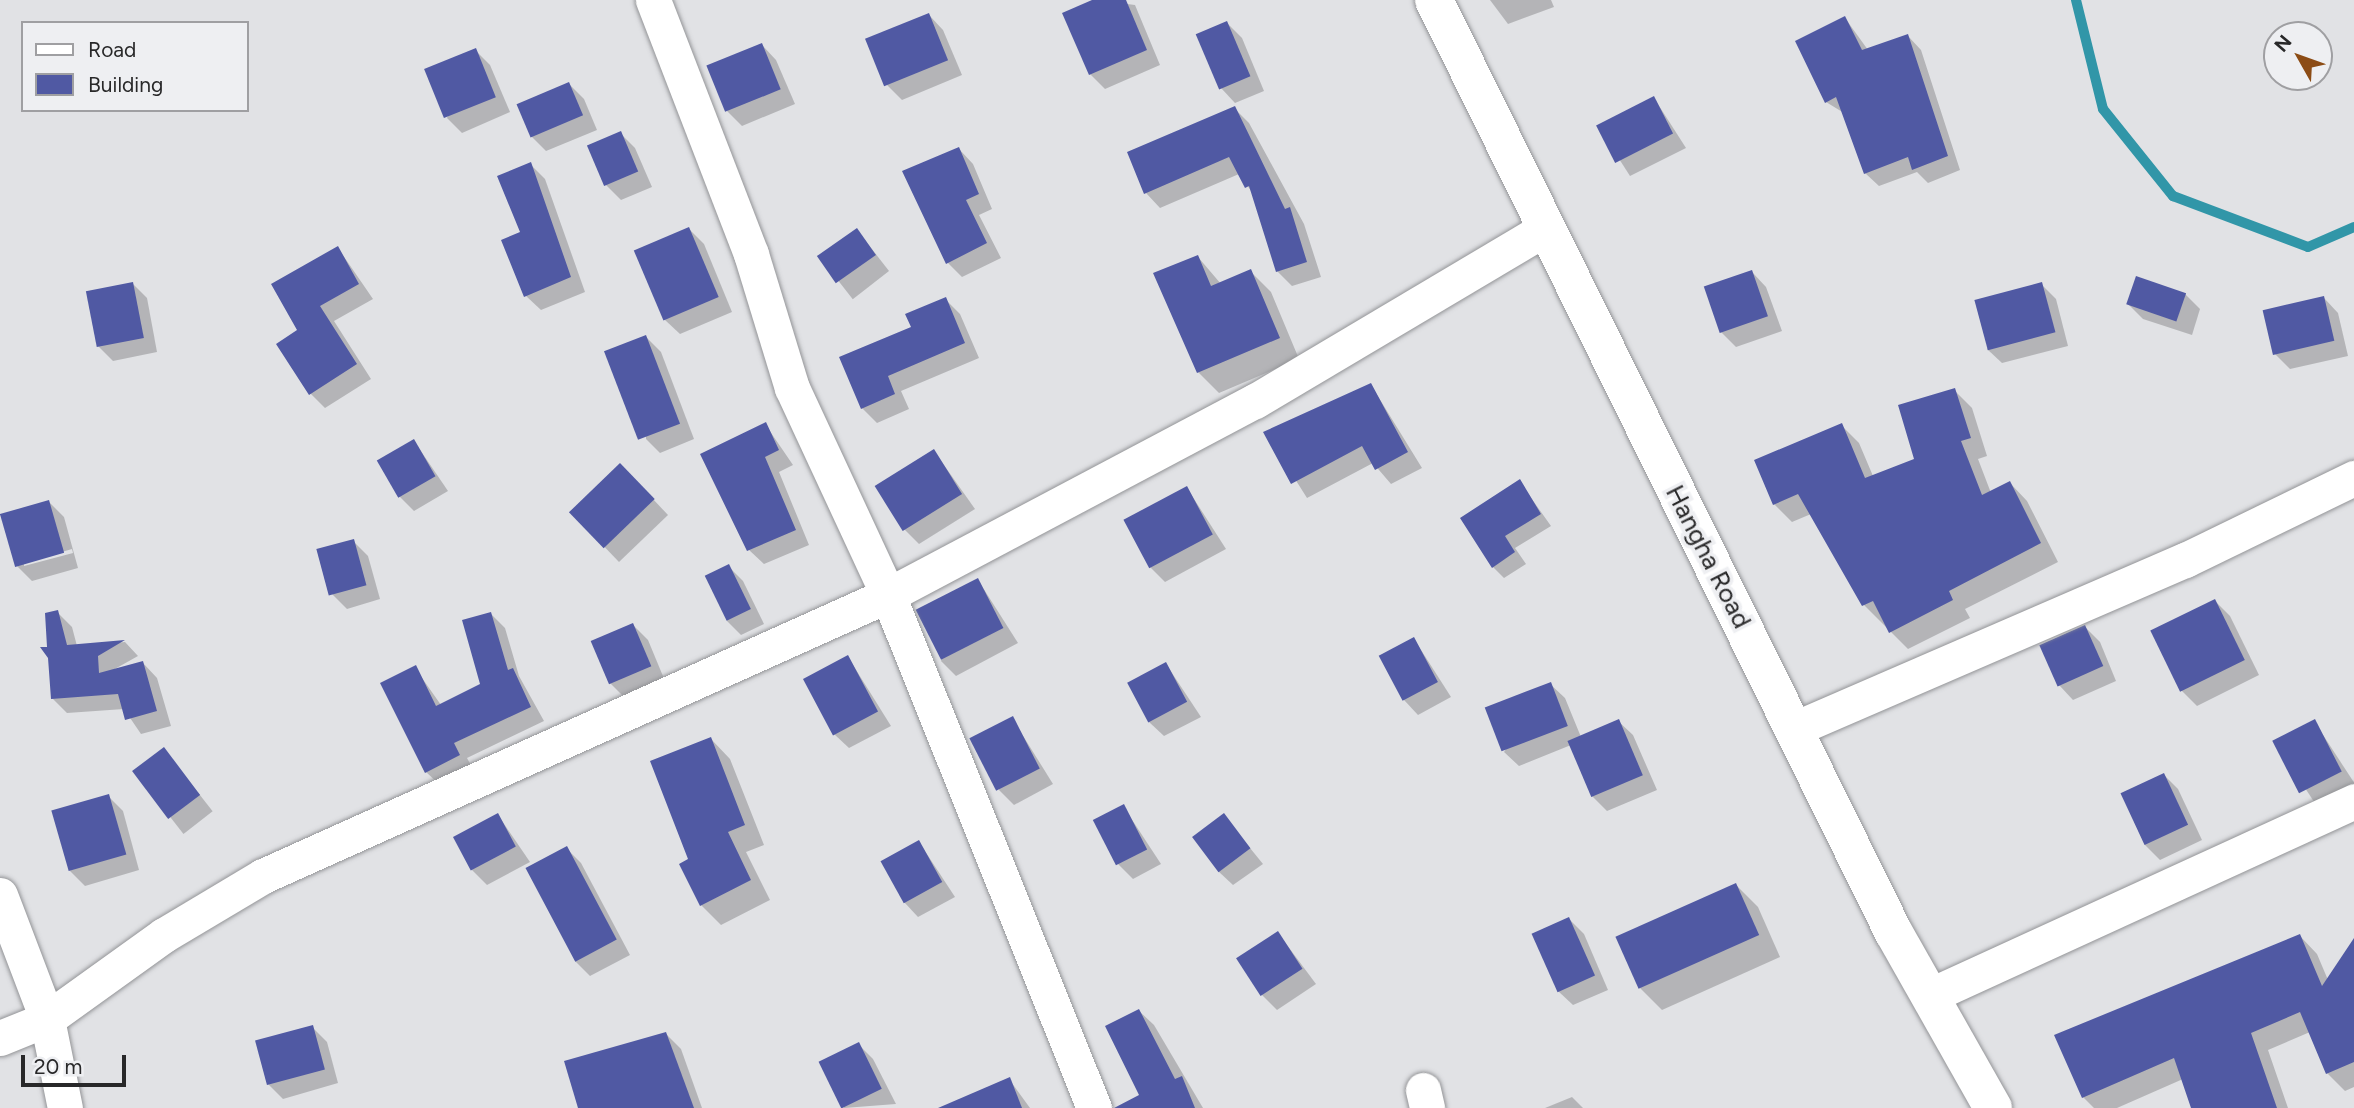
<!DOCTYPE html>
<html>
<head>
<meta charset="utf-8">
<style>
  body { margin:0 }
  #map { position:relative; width:2354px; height:1108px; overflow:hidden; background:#e1e2e5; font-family:Figtree,sans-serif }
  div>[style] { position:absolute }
  .shadow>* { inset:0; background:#0003; transform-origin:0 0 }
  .stream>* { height:10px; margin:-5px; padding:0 5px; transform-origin:5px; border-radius:5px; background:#3196a8 }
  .building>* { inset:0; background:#5059a3; transform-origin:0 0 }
  .roads { filter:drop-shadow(0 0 2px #939497) drop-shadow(0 0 2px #939497) }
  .street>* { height:35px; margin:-17.5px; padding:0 17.5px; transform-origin:17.5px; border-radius:17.5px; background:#fff }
  .highway>* { height:38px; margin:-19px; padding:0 19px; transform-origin:19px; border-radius:19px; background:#fff }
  span { translate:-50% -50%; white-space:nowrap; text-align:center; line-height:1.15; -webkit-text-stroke:7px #eeeff2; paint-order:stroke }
  .street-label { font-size:26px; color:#282829 }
  .legend { position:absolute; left:21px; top:21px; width:228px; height:91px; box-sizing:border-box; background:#eeeff2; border:2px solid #9f9fa2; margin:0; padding:9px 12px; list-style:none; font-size:21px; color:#282829 }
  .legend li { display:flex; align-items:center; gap:14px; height:35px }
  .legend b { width:35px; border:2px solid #9f9fa2 }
  .north { position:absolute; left:2263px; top:21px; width:70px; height:70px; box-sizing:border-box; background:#eeeff2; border:2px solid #9f9fa2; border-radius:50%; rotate:310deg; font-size:19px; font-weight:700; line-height:28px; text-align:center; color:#282829 }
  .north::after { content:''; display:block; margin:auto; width:24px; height:32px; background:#8c4c15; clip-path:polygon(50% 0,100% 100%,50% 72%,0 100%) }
  .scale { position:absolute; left:21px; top:1055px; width:105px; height:32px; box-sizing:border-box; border:4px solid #282829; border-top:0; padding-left:9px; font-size:21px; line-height:24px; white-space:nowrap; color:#282829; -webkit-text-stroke:5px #eeeff2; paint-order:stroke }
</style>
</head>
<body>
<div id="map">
  <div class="shadow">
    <i style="clip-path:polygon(1097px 0,1135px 5px,1160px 65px,1105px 89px,1090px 74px)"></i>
    <i style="clip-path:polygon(1490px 0,1551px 0,1554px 7px,1508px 24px)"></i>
    <i style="clip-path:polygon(929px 15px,943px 30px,962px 75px,902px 100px,887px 85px)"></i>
    <i style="clip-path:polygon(1845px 18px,1868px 50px,1908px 36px,1921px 50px,1960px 170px,1928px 183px,1917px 172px,1879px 186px,1865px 173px,1844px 113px,1826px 102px)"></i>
    <i style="clip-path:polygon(1227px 23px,1242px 38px,1264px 91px,1235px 103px,1221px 88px)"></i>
    <i style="clip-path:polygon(762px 45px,776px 60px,795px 104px,742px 126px,727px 111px)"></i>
    <i style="clip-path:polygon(475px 50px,490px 65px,510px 112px,462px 133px,447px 118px)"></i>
    <i style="clip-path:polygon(569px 84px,584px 99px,597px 130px,546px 151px,531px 136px)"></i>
    <i style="clip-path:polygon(1654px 98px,1686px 148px,1630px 176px,1598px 126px)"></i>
    <i style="clip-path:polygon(1234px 108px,1249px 123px,1304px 224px,1321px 277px,1292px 286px,1277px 271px,1254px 195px,1239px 174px,1160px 208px,1146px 193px)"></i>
    <i style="clip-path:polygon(620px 133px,635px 148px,652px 187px,621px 200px,606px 185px)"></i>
    <i style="clip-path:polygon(959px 149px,973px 164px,992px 209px,979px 215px,1001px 258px,962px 277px,948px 263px)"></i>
    <i style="clip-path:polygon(530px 164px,545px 179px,585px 292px,541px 310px,526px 296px,522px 233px)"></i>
    <i style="clip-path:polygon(689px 229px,704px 244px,732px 312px,680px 334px,665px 320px)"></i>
    <i style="left:857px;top:230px;width:52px;height:46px;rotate:52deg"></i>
    <i style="clip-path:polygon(338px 248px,373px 299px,334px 321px,371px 379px,325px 408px,310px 393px,299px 331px)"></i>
    <i style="clip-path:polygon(1198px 257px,1221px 284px,1250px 271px,1271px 292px,1299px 359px,1219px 393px,1198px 372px)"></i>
    <i style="clip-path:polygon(1752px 272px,1766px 287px,1782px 331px,1736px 347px,1721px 332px)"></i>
    <i style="clip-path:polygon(132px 283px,147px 298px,157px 352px,113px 361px,98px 346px)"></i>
    <i style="clip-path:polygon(2041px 284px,2056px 299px,2068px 346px,2002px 363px,1987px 349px)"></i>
    <i style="clip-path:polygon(2185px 294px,2200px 309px,2192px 335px,2143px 319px,2128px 304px)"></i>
    <i style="clip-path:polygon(2324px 298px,2338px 313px,2348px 356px,2290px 369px,2275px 354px)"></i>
    <i style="clip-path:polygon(945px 299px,960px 314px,979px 358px,901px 391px,909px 409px,877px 423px,862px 408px,913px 328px)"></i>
    <i style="clip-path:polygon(646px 337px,661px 352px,694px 439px,660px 453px,646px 439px)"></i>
    <i style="clip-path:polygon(1371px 385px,1422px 468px,1391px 484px,1373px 463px,1307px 498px,1266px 433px)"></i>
    <i style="clip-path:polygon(1954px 390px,1972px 408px,1987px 456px,1978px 459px,1991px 493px,2010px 483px,2027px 501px,2058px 562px,1965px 609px,1970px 618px,1908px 649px,1864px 605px,1811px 514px,1792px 522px,1774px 504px,1841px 425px,1859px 443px,1873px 476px,1916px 460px)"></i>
    <i style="clip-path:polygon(765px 424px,793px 465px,779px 472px,809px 545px,764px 564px,749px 550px)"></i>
    <i style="clip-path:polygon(414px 441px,448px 491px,414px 511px,399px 496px)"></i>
    <i style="clip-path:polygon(934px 451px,975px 509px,919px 544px,904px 529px)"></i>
    <i style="clip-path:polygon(635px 480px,668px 515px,619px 562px,571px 512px)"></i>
    <i style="clip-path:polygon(1519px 481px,1551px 526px,1515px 548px,1526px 564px,1504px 578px,1493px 567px)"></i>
    <i style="clip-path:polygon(1187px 488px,1226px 549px,1165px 582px,1150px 567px)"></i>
    <i style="clip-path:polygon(evenodd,49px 502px,64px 517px,78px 568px,32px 581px,17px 566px,49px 502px,72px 549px,73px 553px,24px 566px,24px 563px,72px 549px)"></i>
    <i style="clip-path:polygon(353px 541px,368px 556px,380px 599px,347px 609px,332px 594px)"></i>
    <i style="clip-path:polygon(728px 566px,743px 581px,764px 624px,741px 635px,727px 621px)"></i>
    <i style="clip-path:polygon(978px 580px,1018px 643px,956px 676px,941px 661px)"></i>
    <i style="clip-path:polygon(2215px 601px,2230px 616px,2259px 675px,2197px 706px,2182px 691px,2153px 632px)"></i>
    <i style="clip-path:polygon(57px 612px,72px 627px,77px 646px,125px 642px,138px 656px,113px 670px,143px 663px,157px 678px,171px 726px,141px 734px,124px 709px,67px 713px,52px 698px,49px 648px)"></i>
    <i style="clip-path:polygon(491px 614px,505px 628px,519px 676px,544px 721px,467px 758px,473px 769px,440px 785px,426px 772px,415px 668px,441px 705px,483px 685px)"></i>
    <i style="clip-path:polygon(633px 625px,648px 640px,665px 681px,625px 698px,610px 683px,593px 642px)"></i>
    <i style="clip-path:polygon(2085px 627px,2100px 642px,2116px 681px,2073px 700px,2059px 685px)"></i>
    <i style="clip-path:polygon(1414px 639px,1451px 697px,1418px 715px,1404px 700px)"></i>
    <i style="clip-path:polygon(848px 657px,891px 726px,849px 748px,834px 734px)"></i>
    <i style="clip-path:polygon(1166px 664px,1201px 717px,1164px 736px,1149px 722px)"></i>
    <i style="clip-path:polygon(1550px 684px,1565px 698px,1581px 737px,1618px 721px,1633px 735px,1657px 790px,1607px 811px,1592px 796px,1571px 745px,1519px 766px,1504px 752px)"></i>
    <i style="clip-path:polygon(1012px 718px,1053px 784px,1014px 805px,999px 790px)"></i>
    <i style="left:2314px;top:721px;width:74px;height:44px;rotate:57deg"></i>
    <i style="clip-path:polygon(711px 739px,730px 759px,764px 845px,746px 852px,770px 900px,721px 925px,701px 905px,690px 860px)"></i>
    <i style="left:164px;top:749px;width:79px;height:37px;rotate:52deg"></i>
    <i style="clip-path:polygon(2164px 775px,2178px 789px,2202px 840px,2160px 860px,2145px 845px,2122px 794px)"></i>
    <i style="clip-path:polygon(108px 796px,123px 811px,139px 870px,85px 886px,70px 871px)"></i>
    <i style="clip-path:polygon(1123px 806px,1161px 864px,1133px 879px,1118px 864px)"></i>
    <i style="clip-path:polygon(498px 815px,530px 862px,487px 885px,472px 870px)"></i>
    <i style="clip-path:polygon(1224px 816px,1263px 864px,1233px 885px,1218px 871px)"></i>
    <i style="clip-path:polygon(919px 842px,955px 897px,918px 917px,904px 902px)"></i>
    <i style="clip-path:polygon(566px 848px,581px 863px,630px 955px,590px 976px,575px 961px)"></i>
    <i style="clip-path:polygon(1736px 885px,1758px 907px,1780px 957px,1662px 1010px,1640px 988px)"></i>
    <i style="clip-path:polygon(1569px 919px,1584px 934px,1608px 990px,1573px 1005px,1558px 991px)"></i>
    <i style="clip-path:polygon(1278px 933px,1316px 984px,1277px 1010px,1262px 995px)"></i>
    <i style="clip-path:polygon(2300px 936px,2317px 954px,2328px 980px,2354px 948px,2354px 1087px,2345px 1091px,2327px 1073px,2310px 1032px,2268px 1050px,2288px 1108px,2193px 1108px,2183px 1079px,2117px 1108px,2094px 1108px,2083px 1097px)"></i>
    <i style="clip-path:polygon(1139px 1011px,1154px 1025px,1203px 1108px,1141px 1108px)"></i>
    <i style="clip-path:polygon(312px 1027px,327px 1042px,338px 1083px,283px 1099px,268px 1084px)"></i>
    <i style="clip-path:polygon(666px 1034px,681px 1049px,702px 1108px,580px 1108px)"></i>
    <i style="clip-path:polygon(858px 1044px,873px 1059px,896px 1104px,844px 1108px,822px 1063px)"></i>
    <i style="clip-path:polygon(1009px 1079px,1030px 1108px,975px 1108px)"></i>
    <i style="clip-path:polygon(1572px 1097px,1583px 1108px,1545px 1108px)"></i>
  </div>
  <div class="stream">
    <i style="left:2076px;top:0;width:112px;rotate:76.1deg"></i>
    <i style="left:2103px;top:109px;width:112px;rotate:51.2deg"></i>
    <i style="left:2173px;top:196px;width:144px;rotate:20.7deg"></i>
    <i style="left:2308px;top:247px;width:50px;rotate:-23.5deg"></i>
  </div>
  <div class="building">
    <i style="clip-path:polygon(1092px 0,1126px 0,1147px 50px,1089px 75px,1062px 13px)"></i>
    <i style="left:929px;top:13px;width:51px;height:69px;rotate:68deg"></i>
    <i style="clip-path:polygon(1845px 16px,1862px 50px,1908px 34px,1948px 156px,1912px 170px,1908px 157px,1864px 174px,1836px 97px,1825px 103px,1795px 41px)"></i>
    <i style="left:1227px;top:21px;width:60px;height:34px;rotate:67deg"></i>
    <i style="left:762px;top:43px;width:50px;height:60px;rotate:68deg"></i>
    <i style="left:476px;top:48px;width:53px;height:56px;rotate:68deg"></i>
    <i style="left:569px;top:82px;width:36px;height:57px;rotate:67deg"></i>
    <i style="left:1654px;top:96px;width:42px;height:65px;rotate:63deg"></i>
    <i style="clip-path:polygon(1235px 106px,1285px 209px,1290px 207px,1307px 262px,1276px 272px,1249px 186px,1245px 188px,1229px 157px,1144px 194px,1127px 152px)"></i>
    <i style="left:621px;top:131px;width:44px;height:37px;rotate:67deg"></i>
    <i style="clip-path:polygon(959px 147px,979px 194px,966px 200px,987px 243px,946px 264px,902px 171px)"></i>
    <i style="clip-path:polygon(531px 162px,571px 277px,524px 297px,501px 240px,520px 232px,497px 176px)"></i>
    <i style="left:689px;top:227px;width:76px;height:60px;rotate:67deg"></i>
    <i style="left:857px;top:228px;width:33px;height:49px;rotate:55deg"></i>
    <i style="clip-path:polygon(338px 246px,359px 284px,320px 306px,357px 364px,309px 395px,276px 344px,297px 330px,271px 284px)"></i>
    <i style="clip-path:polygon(1198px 255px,1211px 286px,1251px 269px,1280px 338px,1197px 373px,1153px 273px)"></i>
    <i style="left:1752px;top:270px;width:49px;height:51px;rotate:71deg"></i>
    <i style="left:2136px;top:276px;width:53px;height:30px;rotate:19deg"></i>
    <i style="left:133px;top:282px;width:57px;height:48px;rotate:79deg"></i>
    <i style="left:2042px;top:282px;width:52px;height:70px;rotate:75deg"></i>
    <i style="left:2324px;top:296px;width:46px;height:63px;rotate:77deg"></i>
    <i style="clip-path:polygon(946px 297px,965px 343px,888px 376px,895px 394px,861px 409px,839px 357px,911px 327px,905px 314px)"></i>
    <i style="left:646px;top:335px;width:95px;height:45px;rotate:69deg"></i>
    <i style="clip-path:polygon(1371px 383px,1408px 452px,1375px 470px,1362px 446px,1291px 484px,1263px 432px)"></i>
    <i style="clip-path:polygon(1955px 388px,1971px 438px,1961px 441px,1982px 495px,2010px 481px,2041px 543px,1949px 591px,1953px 600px,1889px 633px,1873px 601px,1862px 606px,1798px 494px,1773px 505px,1754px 460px,1842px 423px,1865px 478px,1914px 459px,1898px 405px)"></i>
    <i style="clip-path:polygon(766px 422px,779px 450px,765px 457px,796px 530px,747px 551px,700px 454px)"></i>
    <i style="left:414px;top:439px;width:43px;height:43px;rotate:60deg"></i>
    <i style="left:934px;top:449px;width:53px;height:70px;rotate:58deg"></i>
    <i style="left:620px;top:463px;width:50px;height:71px;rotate:46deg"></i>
    <i style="clip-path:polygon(1520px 479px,1541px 514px,1505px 536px,1515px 552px,1492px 568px,1460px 518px)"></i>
    <i style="left:1187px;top:486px;width:55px;height:72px;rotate:62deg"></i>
    <i style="left:49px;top:500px;width:55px;height:51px;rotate:74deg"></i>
    <i style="left:354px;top:539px;width:48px;height:39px;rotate:75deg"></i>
    <i style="left:729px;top:564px;width:50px;height:27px;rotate:64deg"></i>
    <i style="left:978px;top:578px;width:56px;height:70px;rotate:63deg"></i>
    <i style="left:2215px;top:599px;width:68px;height:72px;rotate:64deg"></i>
    <i style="clip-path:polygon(58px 610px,67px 645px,125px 640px,98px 656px,99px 673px,143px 661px,157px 711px,125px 720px,118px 694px,51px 699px,48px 658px,40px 647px,47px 647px,45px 613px)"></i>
    <i style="clip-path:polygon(491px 612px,508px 670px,513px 668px,531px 707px,454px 743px,460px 755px,425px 773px,380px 683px,416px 665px,436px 706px,480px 684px,462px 620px)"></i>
    <i style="left:633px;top:623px;width:47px;height:46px;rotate:67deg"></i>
    <i style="left:2085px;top:625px;width:45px;height:50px;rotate:66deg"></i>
    <i style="left:1414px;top:637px;width:51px;height:40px;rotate:62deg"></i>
    <i style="left:848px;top:655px;width:64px;height:51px;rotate:62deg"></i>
    <i style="left:1166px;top:662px;width:45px;height:44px;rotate:62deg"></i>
    <i style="left:1551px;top:682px;width:47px;height:71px;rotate:69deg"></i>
    <i style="left:1013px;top:716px;width:59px;height:49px;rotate:63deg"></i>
    <i style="left:1619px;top:719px;width:61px;height:56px;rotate:67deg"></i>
    <i style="left:2315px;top:719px;width:59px;height:48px;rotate:63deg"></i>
    <i style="clip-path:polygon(711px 737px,745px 825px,728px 832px,751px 880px,700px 906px,679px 864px,688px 859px,650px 761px)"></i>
    <i style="left:164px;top:747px;width:60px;height:40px;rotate:53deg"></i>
    <i style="left:2164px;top:773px;width:57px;height:48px;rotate:65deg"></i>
    <i style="left:109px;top:794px;width:63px;height:60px;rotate:74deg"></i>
    <i style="left:1124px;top:804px;width:51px;height:35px;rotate:63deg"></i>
    <i style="left:498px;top:813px;width:38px;height:51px;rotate:62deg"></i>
    <i style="left:1224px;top:813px;width:44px;height:40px;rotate:53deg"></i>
    <i style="left:919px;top:840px;width:48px;height:44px;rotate:61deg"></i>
    <i style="left:567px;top:846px;width:106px;height:47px;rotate:62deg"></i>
    <i style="left:1736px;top:883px;width:57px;height:132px;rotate:66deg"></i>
    <i style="left:1569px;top:917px;width:64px;height:41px;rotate:66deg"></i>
    <i style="left:1278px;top:931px;width:45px;height:50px;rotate:57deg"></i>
    <i style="clip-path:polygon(2300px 934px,2322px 986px,2354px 938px,2354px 1062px,2326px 1074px,2300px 1012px,2251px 1033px,2277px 1108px,2191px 1108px,2174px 1058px,2082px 1098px,2054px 1035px)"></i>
    <i style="clip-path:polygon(1139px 1009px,1175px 1079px,1182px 1076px,1195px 1108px,1114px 1108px,1139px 1095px,1105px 1026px)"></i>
    <i style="left:313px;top:1025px;width:46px;height:60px;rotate:75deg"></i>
    <i style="clip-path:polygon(666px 1032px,694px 1108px,578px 1108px,564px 1061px)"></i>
    <i style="left:859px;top:1042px;width:52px;height:45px;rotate:64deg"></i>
    <i style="clip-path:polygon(1010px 1077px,1022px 1108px,938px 1108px)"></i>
  </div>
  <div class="roads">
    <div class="street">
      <i style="left:653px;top:0;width:272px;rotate:68.9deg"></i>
      <i style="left:751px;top:254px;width:140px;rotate:73deg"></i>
      <i style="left:792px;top:388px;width:228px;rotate:65.1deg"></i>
      <i style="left:888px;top:595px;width:553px;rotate:68.12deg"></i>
      <i style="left:1794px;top:729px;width:426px;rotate:-23.4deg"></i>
      <i style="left:2185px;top:560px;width:188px;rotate:-25.9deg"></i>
      <i style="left:0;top:895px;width:133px;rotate:69.2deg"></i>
      <i style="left:47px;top:1019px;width:91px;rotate:78.6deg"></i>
      <i style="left:1929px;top:996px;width:468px;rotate:-24.6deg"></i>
      <i style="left:0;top:1038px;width:51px;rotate:-22deg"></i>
      <i style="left:47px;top:1019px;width:144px;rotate:-35.7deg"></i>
      <i style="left:164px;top:935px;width:115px;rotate:-30.8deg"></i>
      <i style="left:263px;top:876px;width:685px;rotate:-24.21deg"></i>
      <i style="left:888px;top:595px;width:415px;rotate:-27.9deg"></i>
      <i style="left:1255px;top:401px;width:339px;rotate:-30.7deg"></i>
      <i style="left:1423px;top:1090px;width:18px;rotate:77deg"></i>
    </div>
    <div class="highway">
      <i style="left:1434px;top:0;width:1040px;rotate:63.76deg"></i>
      <i style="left:1894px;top:933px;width:201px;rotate:60.5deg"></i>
    </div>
  </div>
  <div class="street-label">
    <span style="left:1708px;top:557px;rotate:63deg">Hangha Road</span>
  </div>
  <ul class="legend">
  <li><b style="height:9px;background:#fff"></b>Road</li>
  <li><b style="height:19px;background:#5059a3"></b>Building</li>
  </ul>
  <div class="north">N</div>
  <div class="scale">20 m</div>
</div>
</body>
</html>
